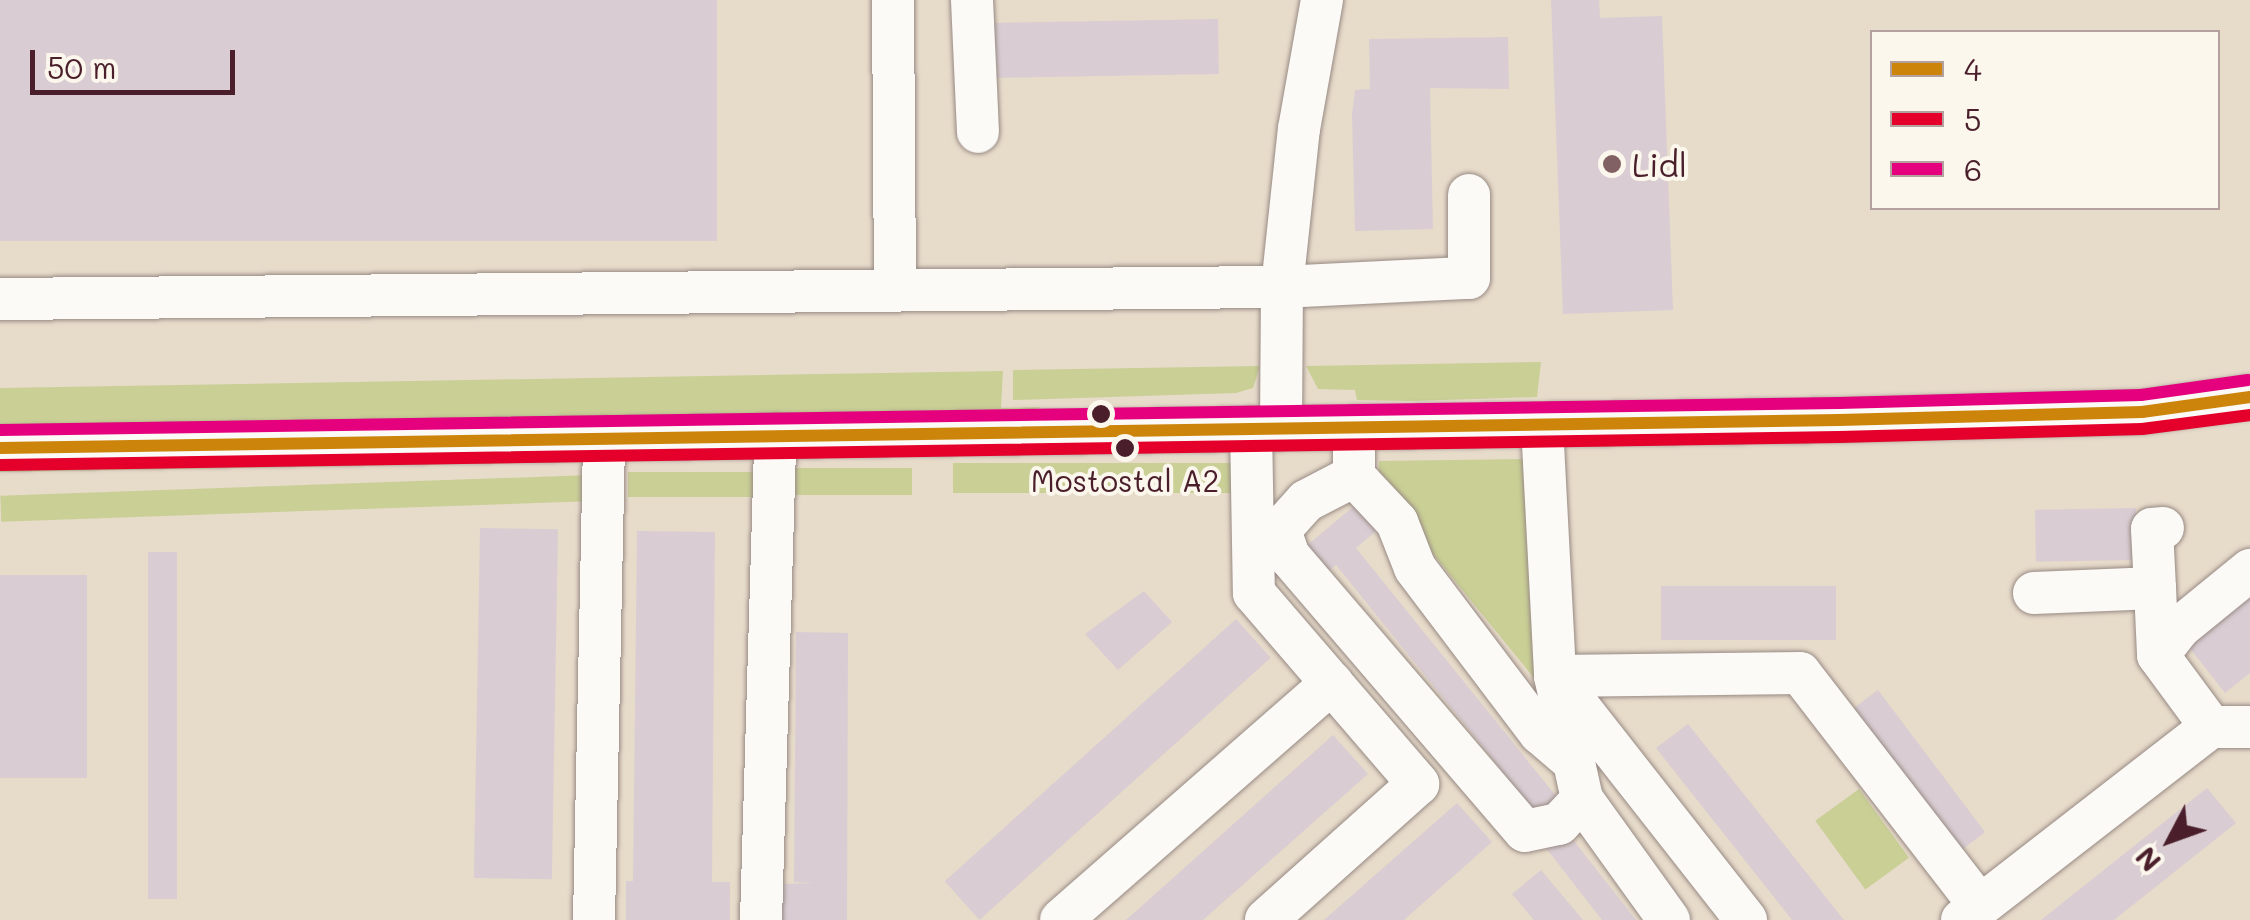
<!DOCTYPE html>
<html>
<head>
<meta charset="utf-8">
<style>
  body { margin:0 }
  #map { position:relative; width:2250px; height:920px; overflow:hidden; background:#e7dbca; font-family:Mali,sans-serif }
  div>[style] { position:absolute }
  .green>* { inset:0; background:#c9cf95; transform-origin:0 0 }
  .building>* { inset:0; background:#d9cdd3; transform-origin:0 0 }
  .roads { filter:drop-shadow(0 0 2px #988a84) drop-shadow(0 0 2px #988a84) }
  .minor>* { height:42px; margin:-21px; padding:0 21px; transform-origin:21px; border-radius:21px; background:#fbfaf7 }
  .bus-1>* { height:12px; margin:-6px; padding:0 6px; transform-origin:6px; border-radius:6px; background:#cc840b }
  .bus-2>* { height:12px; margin:-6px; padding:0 6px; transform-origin:6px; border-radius:6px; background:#e4002b }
  .bus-3>* { height:12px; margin:-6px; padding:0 6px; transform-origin:6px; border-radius:6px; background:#e5007d }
  .dots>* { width:28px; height:28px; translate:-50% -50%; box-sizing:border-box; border:5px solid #fbf7ec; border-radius:50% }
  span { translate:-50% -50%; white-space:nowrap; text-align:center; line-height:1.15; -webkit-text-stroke:8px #fbf7ec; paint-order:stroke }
  .bus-label { font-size:30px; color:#4a1f2b }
  .poi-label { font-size:32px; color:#4a1f2b }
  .left { translate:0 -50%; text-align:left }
  .legend { position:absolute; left:1870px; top:30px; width:350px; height:180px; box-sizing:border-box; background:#fbf7ec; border:2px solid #b4a19f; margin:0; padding:12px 18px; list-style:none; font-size:30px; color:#4a1f2b }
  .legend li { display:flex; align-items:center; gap:20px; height:50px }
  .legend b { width:50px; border:2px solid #b4a19f }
  .north { position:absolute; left:2120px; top:790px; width:100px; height:100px; -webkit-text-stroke:8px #fbf7ec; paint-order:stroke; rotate:229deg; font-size:28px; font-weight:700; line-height:40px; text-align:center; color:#4a1f2b }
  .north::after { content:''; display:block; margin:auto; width:35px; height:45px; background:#4a1f2b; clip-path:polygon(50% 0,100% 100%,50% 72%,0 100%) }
  .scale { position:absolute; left:30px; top:50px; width:205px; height:45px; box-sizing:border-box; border:5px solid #4a1f2b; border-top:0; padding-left:12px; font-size:30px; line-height:35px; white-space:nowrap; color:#4a1f2b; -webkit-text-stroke:8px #fbf7ec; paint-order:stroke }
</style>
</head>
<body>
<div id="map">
  <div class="green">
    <i style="clip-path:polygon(1541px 362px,1537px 397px,1412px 401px,1357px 400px,1355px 390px,1318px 389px,1306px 366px)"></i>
    <i style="clip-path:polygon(1260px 366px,1253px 388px,1236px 393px,1013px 400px,1013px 370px)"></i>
    <i style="clip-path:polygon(1003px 371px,1001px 408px,1041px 407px,1020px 415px,0 432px,0 388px)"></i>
    <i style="clip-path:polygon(576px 456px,586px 462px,0 472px,0 464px)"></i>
    <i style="clip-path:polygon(1531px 459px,1539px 684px,1379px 488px,1379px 461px)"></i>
    <i style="left:1234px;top:463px;width:30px;height:281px;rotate:90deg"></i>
    <i style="left:912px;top:468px;width:27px;height:123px;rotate:90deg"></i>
    <i style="left:762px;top:472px;width:25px;height:134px;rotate:90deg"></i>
    <i style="left:592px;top:475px;width:26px;height:592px;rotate:88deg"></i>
    <i style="left:1859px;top:789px;width:85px;height:54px;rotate:54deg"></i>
  </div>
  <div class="building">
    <i style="left:0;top:0;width:717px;height:241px"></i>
    <i style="clip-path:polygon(1551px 0,1599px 0,1600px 18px,1662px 16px,1673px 310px,1563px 314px)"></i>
    <i style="left:1218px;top:19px;width:55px;height:228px;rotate:89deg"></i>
    <i style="clip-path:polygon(1508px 37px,1509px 89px,1430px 88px,1433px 229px,1355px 231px,1352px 115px,1355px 90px,1370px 89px,1369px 39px)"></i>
    <i style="clip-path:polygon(1361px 500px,1382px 526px,1356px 548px,1560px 801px,1540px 818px,1336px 565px,1325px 574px,1304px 548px)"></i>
    <i style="left:2136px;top:508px;width:52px;height:101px;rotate:89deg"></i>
    <i style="left:480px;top:528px;width:78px;height:350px;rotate:1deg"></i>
    <i style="clip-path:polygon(637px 531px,715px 532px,712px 882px,730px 882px,730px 920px,626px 920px,626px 881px,633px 881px)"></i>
    <i style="left:148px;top:552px;width:29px;height:347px"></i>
    <i style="left:0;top:575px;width:87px;height:203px"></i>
    <i style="left:1836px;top:586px;width:54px;height:175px;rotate:90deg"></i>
    <i style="clip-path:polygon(1144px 591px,1172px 622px,1118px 670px,1085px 634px)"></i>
    <i style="clip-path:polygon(2250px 597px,2250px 673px,2225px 693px,2188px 646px)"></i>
    <i style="left:1236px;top:619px;width:52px;height:392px;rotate:48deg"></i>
    <i style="clip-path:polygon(796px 632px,848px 633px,847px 920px,778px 920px,777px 884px,815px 883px,794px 882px)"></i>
    <i style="left:1878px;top:690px;width:178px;height:35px;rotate:53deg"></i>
    <i style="clip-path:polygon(1688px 724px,1844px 920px,1792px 920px,1656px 748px)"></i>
    <i style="clip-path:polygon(1333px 735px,1368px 774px,1203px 920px,1126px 920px)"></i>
    <i style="clip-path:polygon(2207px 788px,2236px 823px,2114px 920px,2041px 920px)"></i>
    <i style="clip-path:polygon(1457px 803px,1492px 842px,1404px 920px,1324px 920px)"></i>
    <i style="clip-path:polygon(1567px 832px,1636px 920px,1602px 920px,1546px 848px)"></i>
    <i style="clip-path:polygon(1541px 870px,1583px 920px,1534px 920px,1512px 894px)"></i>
  </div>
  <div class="roads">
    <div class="minor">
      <i style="left:893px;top:0;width:290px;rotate:89.6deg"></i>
      <i style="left:972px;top:0;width:132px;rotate:87.4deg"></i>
      <i style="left:0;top:299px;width:1282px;rotate:-0.54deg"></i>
      <i style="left:1282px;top:287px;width:187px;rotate:-2.8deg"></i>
      <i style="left:1469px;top:278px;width:83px;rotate:-90deg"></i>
      <i style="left:1542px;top:425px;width:251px;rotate:87deg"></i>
      <i style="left:1555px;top:676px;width:126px;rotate:77.6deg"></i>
      <i style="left:1582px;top:799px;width:149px;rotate:54.3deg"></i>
      <i style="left:1281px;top:427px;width:140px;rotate:-89.6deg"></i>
      <i style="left:1282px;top:287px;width:159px;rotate:-83.9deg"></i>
      <i style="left:1299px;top:129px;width:131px;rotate:-79.9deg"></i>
      <i style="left:1251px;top:428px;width:165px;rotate:89deg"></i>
      <i style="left:1254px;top:593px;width:252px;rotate:49.3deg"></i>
      <i style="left:1418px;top:784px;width:204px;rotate:138.2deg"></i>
      <i style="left:0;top:448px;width:1839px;rotate:-0.87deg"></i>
      <i style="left:1839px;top:420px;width:303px;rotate:-1.5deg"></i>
      <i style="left:2142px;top:412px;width:109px;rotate:-7.9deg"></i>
      <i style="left:1354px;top:451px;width:25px;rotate:90deg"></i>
      <i style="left:1354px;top:476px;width:63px;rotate:46.9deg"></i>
      <i style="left:1397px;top:522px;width:49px;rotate:68.6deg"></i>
      <i style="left:1415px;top:568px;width:207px;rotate:52.9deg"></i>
      <i style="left:1540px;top:733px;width:45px;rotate:40.5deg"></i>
      <i style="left:1354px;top:476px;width:54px;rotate:152.5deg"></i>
      <i style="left:1306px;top:501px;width:39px;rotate:132deg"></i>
      <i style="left:1280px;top:530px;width:28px;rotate:71deg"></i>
      <i style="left:1289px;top:556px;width:362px;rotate:49.4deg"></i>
      <i style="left:1525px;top:831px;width:35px;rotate:-12deg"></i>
      <i style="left:1559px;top:824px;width:34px;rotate:-47deg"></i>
      <i style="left:2155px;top:588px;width:59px;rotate:-92.9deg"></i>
      <i style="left:2152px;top:529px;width:11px;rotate:-5deg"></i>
      <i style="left:2034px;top:593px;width:121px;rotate:-2.4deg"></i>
      <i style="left:2155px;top:588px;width:67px;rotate:87.4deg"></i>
      <i style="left:1555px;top:676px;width:245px;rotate:-0.7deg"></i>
      <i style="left:1800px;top:673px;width:294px;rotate:52.3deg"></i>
      <i style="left:1561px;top:684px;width:300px;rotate:51.9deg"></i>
      <i style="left:2211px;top:727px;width:89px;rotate:-126.4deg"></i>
      <i style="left:2158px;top:655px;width:34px;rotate:-52deg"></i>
      <i style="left:2179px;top:628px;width:92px;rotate:-39.2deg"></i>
      <i style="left:594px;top:920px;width:482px;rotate:-88.8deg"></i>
      <i style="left:761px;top:920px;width:485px;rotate:-88.3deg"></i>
      <i style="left:1061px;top:920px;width:360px;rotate:-41.2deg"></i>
      <i style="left:1962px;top:920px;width:315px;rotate:-37.8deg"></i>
      <i style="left:2211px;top:727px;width:39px"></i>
    </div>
  </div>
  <div class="bus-1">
    <i style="left:0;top:448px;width:1839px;rotate:-0.87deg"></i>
    <i style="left:1839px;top:420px;width:303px;rotate:-1.5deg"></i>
    <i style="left:2142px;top:412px;width:109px;rotate:-7.9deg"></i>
  </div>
  <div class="bus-2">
    <i style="left:0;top:465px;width:1839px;rotate:-0.87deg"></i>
    <i style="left:1839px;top:437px;width:303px;rotate:-1.5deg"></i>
    <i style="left:2142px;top:429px;width:109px;rotate:-7.4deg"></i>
  </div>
  <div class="bus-3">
    <i style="left:0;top:430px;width:1839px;rotate:-0.84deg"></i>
    <i style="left:1839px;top:403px;width:302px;rotate:-1.5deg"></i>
    <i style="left:2141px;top:395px;width:108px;rotate:-8deg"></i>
  </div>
  <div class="dots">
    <i style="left:1612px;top:164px;background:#816163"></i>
    <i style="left:1101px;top:414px;background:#4a1f2b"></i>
    <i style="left:1125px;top:448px;background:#4a1f2b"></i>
  </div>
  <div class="bus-label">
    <span style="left:1125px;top:480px">Mostostal A2</span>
  </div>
  <div class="poi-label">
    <span class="left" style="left:1632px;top:164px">Lidl</span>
  </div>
  <ul class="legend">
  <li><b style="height:12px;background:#cc840b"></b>4</li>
  <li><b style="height:12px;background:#e4002b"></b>5</li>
  <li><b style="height:12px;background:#e5007d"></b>6</li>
  </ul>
  <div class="north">N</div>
  <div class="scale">50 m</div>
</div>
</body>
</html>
